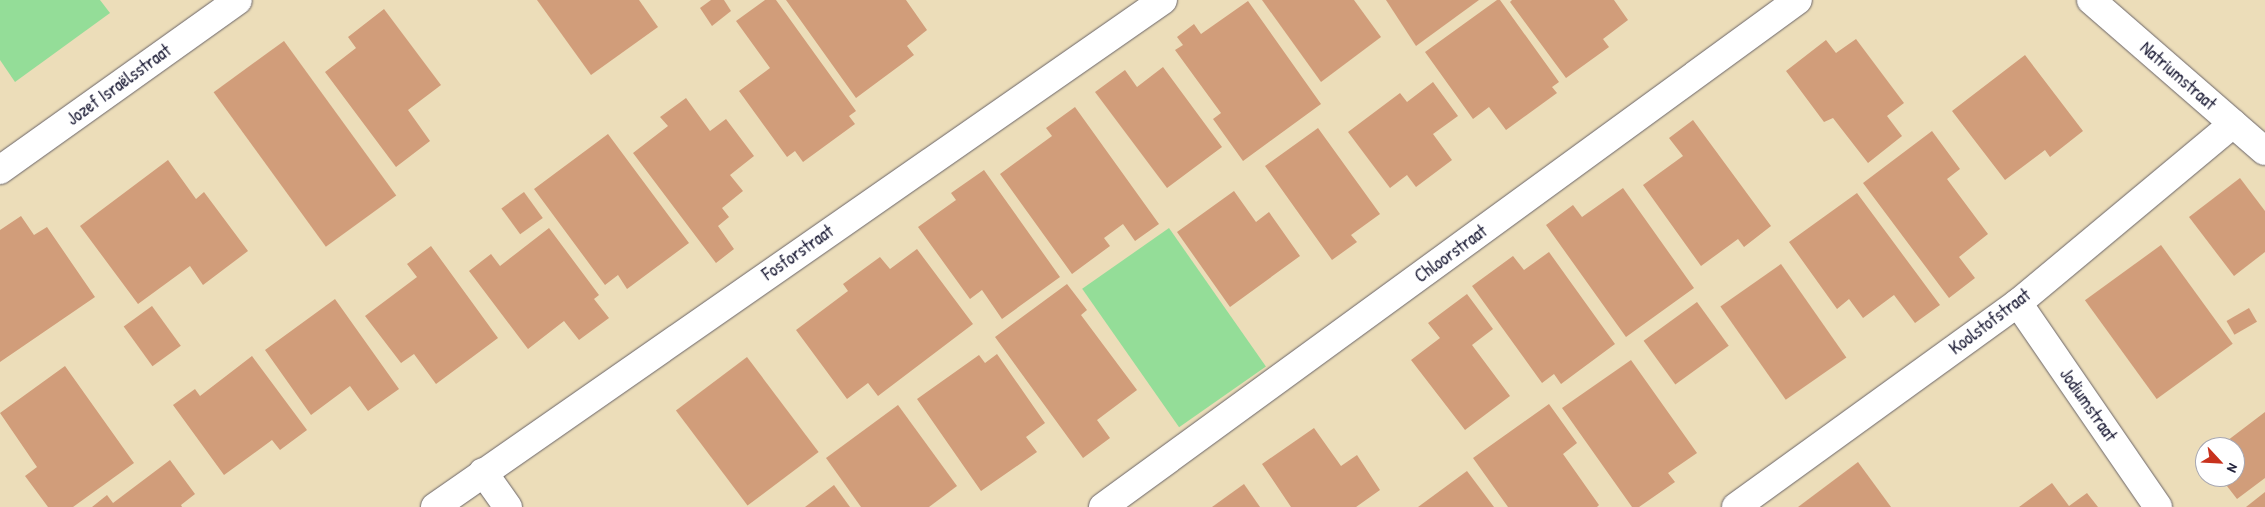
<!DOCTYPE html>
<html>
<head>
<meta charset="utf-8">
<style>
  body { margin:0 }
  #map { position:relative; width:2265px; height:507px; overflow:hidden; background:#ecddb9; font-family:"Patrick Hand",sans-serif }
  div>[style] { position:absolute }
  .green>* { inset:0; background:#94dd98; transform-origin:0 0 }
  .building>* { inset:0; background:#d19d7a; transform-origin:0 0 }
  .roads { filter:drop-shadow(0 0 1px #696367) drop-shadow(0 0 1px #696367) }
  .minor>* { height:28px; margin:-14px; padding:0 14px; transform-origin:14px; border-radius:14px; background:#fff }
  .tertiary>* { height:28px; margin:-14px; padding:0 14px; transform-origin:14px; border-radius:14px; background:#fff }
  span { translate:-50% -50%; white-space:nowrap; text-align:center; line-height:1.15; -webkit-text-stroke:4px #fff; paint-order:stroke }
  .street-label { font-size:18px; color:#22223b }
  .north { position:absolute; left:2195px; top:437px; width:50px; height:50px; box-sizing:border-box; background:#fff; border:1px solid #a7a7b1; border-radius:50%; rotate:115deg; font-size:14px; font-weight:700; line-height:20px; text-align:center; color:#22223b }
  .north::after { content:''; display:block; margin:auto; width:18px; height:22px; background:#c8321e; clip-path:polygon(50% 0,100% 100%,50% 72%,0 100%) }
</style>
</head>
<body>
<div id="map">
  <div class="green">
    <i style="clip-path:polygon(0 0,100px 0,110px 13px,15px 82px,0 60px)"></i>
    <i style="left:1169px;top:228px;width:169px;height:106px;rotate:55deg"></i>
  </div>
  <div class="building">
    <i style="clip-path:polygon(537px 0,639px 0,658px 27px,591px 75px)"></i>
    <i style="clip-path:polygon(711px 0,724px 0,731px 11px,712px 26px,700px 8px)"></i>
    <i style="clip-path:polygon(765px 0,776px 0,856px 111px,849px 116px,855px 124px,803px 162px,795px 151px,787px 157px,739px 91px,770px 68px,736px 21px)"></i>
    <i style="clip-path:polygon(786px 0,906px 0,927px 30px,907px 46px,914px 55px,856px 98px)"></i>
    <i style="clip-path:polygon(1262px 0,1354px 0,1381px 37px,1321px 82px)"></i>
    <i style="clip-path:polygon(1386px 0,1479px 0,1416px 46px)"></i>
    <i style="clip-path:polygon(1497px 0,1500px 0,1559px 82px,1552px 87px,1557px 93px,1506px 130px,1489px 107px,1473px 119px,1425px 52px)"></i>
    <i style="clip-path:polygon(1512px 0,1614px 0,1628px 20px,1603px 39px,1609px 47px,1566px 78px,1510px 2px)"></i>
    <i style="clip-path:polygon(1248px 1px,1321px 104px,1243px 161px,1213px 119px,1221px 113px,1175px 50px,1183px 45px,1177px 37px,1194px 24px,1201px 34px)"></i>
    <i style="clip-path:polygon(384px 9px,441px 85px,408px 110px,430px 141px,396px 167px,325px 72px,356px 48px,348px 37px)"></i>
    <i style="clip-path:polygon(1856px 39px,1904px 103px,1887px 116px,1902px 136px,1868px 163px,1833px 118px,1824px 122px,1786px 71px,1826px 40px,1836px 53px)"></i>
    <i style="left:284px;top:41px;width:191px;height:87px;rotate:54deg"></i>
    <i style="clip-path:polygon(2025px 55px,2083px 131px,2050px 157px,2045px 150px,2005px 180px,1952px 111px)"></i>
    <i style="clip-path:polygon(1163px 67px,1222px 147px,1167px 188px,1095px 92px,1125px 70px,1137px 87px)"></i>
    <i style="clip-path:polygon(1433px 82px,1458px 116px,1433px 134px,1452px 160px,1416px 187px,1407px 175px,1390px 188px,1348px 132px,1400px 93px,1407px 102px)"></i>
    <i style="clip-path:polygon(686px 98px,710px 131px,726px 119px,754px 156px,730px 175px,743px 191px,722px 208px,729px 217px,718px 226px,734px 249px,716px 263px,633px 153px,668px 126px,660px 117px)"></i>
    <i style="clip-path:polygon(1075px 107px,1159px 224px,1135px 241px,1123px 224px,1104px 238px,1110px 246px,1072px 274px,1000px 174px,1052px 136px,1046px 128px)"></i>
    <i style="clip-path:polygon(1693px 120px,1771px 226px,1744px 247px,1738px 239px,1701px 266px,1643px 185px,1683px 156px,1669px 138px)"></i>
    <i style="clip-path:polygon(1318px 128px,1380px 214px,1351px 235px,1357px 242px,1332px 260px,1265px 166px)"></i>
    <i style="clip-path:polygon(1932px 131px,1960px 169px,1947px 179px,1988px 234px,1959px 257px,1975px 278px,1949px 298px,1863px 183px)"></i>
    <i style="clip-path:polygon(608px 134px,689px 243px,627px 289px,618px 275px,605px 285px,534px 189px)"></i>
    <i style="clip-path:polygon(168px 160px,196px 199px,204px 192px,248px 251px,203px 285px,190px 266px,138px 304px,80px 226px)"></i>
    <i style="clip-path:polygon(984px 170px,1060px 277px,1002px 319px,982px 290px,970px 299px,918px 227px,956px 200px,951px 193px)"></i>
    <i style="clip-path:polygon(2240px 178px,2265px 211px,2265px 252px,2234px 276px,2189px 217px)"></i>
    <i style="clip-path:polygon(1623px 188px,1694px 288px,1626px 337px,1546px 225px,1573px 205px,1582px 217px)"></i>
    <i style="clip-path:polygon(1234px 191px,1256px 222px,1269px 212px,1300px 256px,1230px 307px,1177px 232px)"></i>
    <i style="left:524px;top:192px;width:32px;height:28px;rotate:54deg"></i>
    <i style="clip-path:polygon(1857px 193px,1940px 305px,1915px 323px,1894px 295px,1863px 318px,1849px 299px,1837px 309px,1789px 242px)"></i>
    <i style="clip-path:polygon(21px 216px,34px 235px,47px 227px,95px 297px,0 362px,0 230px)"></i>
    <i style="clip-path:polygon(549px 228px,599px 295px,594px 299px,609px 318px,579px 340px,564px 321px,528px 349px,469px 271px,491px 254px,500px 266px)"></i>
    <i style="left:2161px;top:245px;width:122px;height:94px;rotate:54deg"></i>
    <i style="clip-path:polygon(431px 246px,498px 338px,436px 384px,414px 354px,401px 363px,365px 316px,417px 277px,407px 264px)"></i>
    <i style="clip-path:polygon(917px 249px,973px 324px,878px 396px,868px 383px,847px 399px,796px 330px,848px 291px,843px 284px,880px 257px,890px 269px)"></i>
    <i style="clip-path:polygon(1549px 252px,1615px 344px,1561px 384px,1554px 374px,1542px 383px,1472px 286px,1513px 256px,1524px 270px)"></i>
    <i style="left:1781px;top:264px;width:114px;height:74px;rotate:55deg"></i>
    <i style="clip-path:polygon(1067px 284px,1087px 310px,1081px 315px,1137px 390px,1097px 420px,1110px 438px,1083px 458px,995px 337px)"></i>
    <i style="clip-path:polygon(1467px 294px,1493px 329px,1472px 345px,1510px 396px,1465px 430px,1411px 360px,1440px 338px,1428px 323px)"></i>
    <i style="clip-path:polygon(335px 299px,399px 389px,368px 411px,350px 386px,311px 415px,265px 350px)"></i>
    <i style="left:1697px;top:302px;width:54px;height:66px;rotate:54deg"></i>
    <i style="left:152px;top:306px;width:49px;height:35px;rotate:54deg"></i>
    <i style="left:2249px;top:308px;width:16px;height:26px;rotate:60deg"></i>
    <i style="clip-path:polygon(997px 354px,1045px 423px,1026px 437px,1037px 452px,981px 491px,917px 399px,979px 355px,985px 363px)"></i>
    <i style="clip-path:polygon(252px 356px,307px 430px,280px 450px,272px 440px,224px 475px,173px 405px,195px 389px,200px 396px)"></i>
    <i style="left:747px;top:357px;width:119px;height:89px;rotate:53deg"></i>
    <i style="clip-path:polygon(1631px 360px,1697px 453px,1668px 473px,1675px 482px,1639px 507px,1632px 507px,1562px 408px)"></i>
    <i style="clip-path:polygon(65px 366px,134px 463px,73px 507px,48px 507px,25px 476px,37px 467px,0 413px)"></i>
    <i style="clip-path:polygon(1549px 404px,1577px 443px,1563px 454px,1599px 505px,1597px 507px,1508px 507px,1473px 458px)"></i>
    <i style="clip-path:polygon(898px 405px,957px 486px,929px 507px,861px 507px,826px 458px)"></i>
    <i style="clip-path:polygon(2265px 412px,2265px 478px,2237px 499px,2220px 477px,2235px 477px,2235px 447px,2219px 447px)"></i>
    <i style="clip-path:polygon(1314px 428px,1341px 466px,1357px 455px,1380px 490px,1356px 507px,1291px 507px,1262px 464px)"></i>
    <i style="clip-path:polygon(170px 460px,195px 494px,181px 505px,182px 507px,92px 507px,107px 495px,113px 503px)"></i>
    <i style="clip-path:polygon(1858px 462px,1891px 507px,1798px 507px)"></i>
    <i style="clip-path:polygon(1467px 471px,1494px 507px,1418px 507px)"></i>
    <i style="clip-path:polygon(2052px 483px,2069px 506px,2087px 493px,2098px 507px,2019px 507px)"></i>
    <i style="clip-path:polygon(1244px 484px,1260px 507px,1212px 507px)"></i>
    <i style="clip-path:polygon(834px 485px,850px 507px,805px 507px)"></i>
    <i style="clip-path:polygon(2265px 492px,2265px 507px,2246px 507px)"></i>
  </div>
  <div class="roads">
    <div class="minor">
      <i style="left:2091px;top:0;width:230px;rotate:41deg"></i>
      <i style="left:2018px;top:303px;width:247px;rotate:55.5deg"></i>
      <i style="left:483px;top:472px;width:43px;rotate:54.5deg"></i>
      <i style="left:435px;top:507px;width:887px;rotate:-34.85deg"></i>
      <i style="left:1103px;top:507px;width:860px;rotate:-36.11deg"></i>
      <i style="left:1736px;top:507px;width:348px;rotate:-35.9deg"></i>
      <i style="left:2018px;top:303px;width:280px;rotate:-39.8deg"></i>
    </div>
    <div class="tertiary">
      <i style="left:0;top:170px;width:292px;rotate:-35.5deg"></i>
    </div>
  </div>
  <div class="street-label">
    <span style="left:2178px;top:76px;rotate:41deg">Natriumstraat</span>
    <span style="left:119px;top:85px;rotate:-36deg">Jozef Israëlsstraat</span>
    <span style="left:798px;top:253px;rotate:-35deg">Fosforstraat</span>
    <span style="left:1451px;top:254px;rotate:-36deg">Chloorstraat</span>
    <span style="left:1990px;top:322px;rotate:-37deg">Koolstofstraat</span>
    <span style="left:2088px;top:405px;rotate:55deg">Jodiumstraat</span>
  </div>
  <div class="north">N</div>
</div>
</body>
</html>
